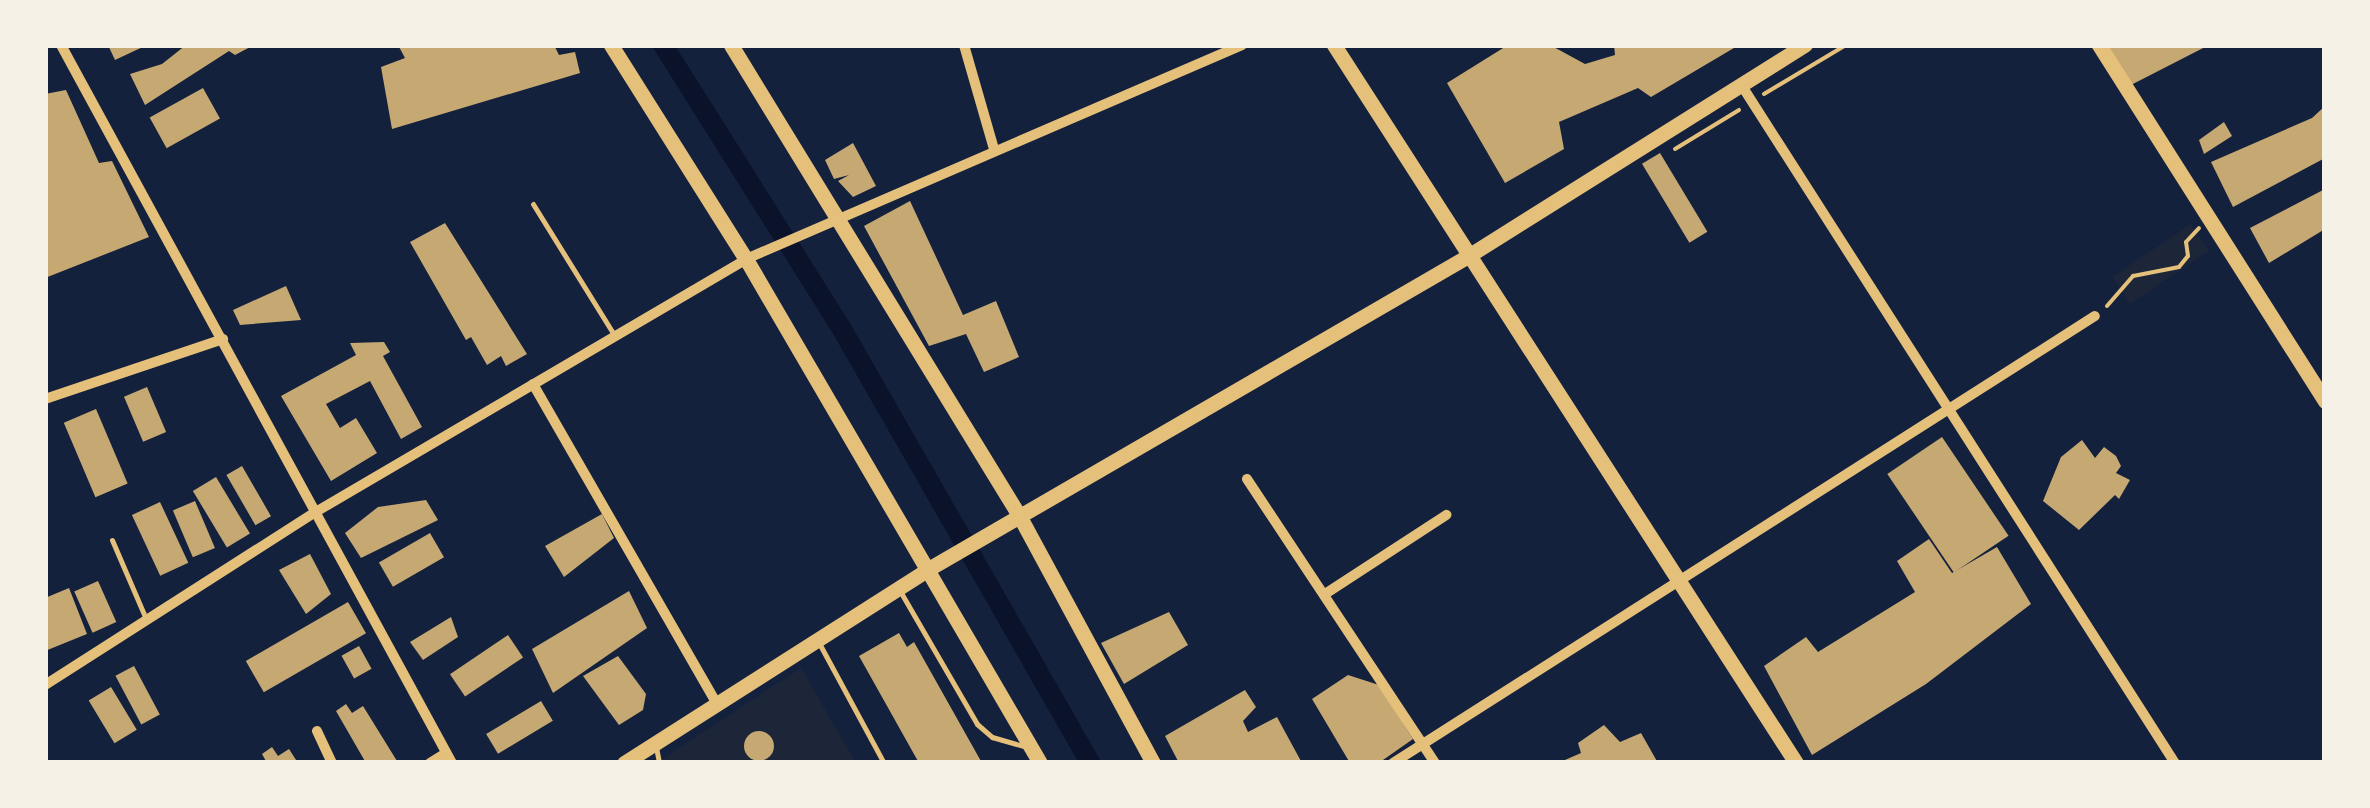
<!DOCTYPE html>
<html>
<head>
<meta charset="utf-8">
<style>
  body { margin:0 }
  #map { position:relative; width:2370px; height:808px; overflow:hidden; background:#14213d; font-family:Commissioner,sans-serif }
  div>[style] { position:absolute }
  .green>* { inset:0; background:#1d2539; transform-origin:0 0 }
  .canal>* { height:20px; margin:-10px; padding:0 10px; transform-origin:10px; border-radius:10px; background:#0b132b }
  .building>* { inset:0; background:#c6a872; transform-origin:0 0 }
  .round { border-radius:50% }
  .path>* { height:4px; margin:-2px; padding:0 2px; transform-origin:2px; border-radius:2px; background:#e5c07b }
  .service>* { height:5px; margin:-2.5px; padding:0 2.5px; transform-origin:2.5px; border-radius:2.5px; background:#e5c07b }
  .minor>* { height:10px; margin:-5px; padding:0 5px; transform-origin:5px; border-radius:5px; background:#e5c07b }
  .secondary>* { height:15px; margin:-7.5px; padding:0 7.5px; transform-origin:7.5px; border-radius:7.5px; background:#e5c07b }
  span { translate:-50% -50%; white-space:nowrap; text-align:center; line-height:1.15; -webkit-text-stroke:8px #f6f1e7; paint-order:stroke }
  .frame { position:absolute; inset:0; border:48px solid #f6f1e7; pointer-events:none }
</style>
</head>
<body>
<div id="map">
  <div class="green">
    <i style="left:2191px;top:224px;width:32px;height:95px;rotate:56deg"></i>
    <i style="clip-path:polygon(801px 668px,856px 763px,656px 763px)"></i>
  </div>
  <div class="canal">
    <i style="left:663px;top:45px;width:338px;rotate:57.8deg"></i>
    <i style="left:843px;top:331px;width:498px;rotate:60.2deg"></i>
  </div>
  <div class="building">
    <i style="clip-path:polygon(108px 45px,147px 45px,115px 60px)"></i>
    <i style="clip-path:polygon(186px 45px,254px 45px,235px 55px,229px 51px,145px 105px,130px 74px,162px 64px)"></i>
    <i style="clip-path:polygon(398px 45px,554px 45px,559px 55px,575px 52px,580px 73px,392px 129px,381px 67px,405px 58px)"></i>
    <i style="clip-path:polygon(1508px 45px,1550px 45px,1585px 64px,1615px 55px,1614px 45px,1739px 45px,1651px 97px,1638px 88px,1559px 122px,1564px 149px,1505px 183px,1447px 83px)"></i>
    <i style="clip-path:polygon(2106px 45px,2209px 45px,2129px 86px)"></i>
    <i style="left:203px;top:88px;width:35px;height:61px;rotate:61deg"></i>
    <i style="clip-path:polygon(66px 90px,99px 163px,112px 161px,149px 237px,45px 278px,45px 94px)"></i>
    <i style="clip-path:polygon(2325px 106px,2325px 158px,2233px 207px,2211px 162px,2312px 118px)"></i>
    <i style="clip-path:polygon(2224px 122px,2232px 136px,2204px 154px,2199px 140px)"></i>
    <i style="clip-path:polygon(853px 143px,876px 186px,853px 197px,838px 181px,849px 175px,834px 179px,825px 160px)"></i>
    <i style="left:1660px;top:153px;width:92px;height:21px;rotate:59deg"></i>
    <i style="clip-path:polygon(2325px 189px,2325px 229px,2269px 263px,2250px 228px)"></i>
    <i style="clip-path:polygon(910px 201px,963px 315px,996px 301px,1019px 357px,984px 372px,966px 334px,929px 346px,864px 226px)"></i>
    <i style="clip-path:polygon(445px 223px,527px 354px,506px 366px,501px 356px,487px 365px,471px 337px,466px 340px,410px 242px)"></i>
    <i style="clip-path:polygon(286px 286px,301px 320px,240px 325px,233px 310px)"></i>
    <i style="clip-path:polygon(384px 342px,390px 352px,383px 356px,422px 427px,401px 439px,370px 381px,326px 404px,340px 428px,356px 418px,377px 453px,331px 481px,281px 396px,356px 355px,350px 343px)"></i>
    <i style="left:147px;top:387px;width:49px;height:25px;rotate:67deg"></i>
    <i style="left:96px;top:409px;width:81px;height:35px;rotate:67deg"></i>
    <i style="left:1942px;top:437px;width:119px;height:66px;rotate:56deg"></i>
    <i style="clip-path:polygon(2082px 440px,2095px 458px,2104px 447px,2116px 456px,2121px 466px,2116px 473px,2130px 480px,2119px 499px,2115px 495px,2079px 530px,2043px 501px,2061px 457px)"></i>
    <i style="left:242px;top:466px;width:58px;height:18px;rotate:60deg"></i>
    <i style="left:216px;top:477px;width:66px;height:27px;rotate:59deg"></i>
    <i style="clip-path:polygon(426px 500px,438px 520px,361px 558px,345px 533px,378px 507px)"></i>
    <i style="left:195px;top:501px;width:51px;height:24px;rotate:67deg"></i>
    <i style="left:160px;top:502px;width:67px;height:31px;rotate:65deg"></i>
    <i style="clip-path:polygon(602px 514px,614px 538px,564px 577px,545px 546px)"></i>
    <i style="left:430px;top:533px;width:28px;height:59px;rotate:60deg"></i>
    <i style="clip-path:polygon(1929px 539px,1952px 573px,1997px 547px,2031px 604px,1926px 684px,1812px 755px,1764px 666px,1806px 637px,1818px 652px,1915px 592px,1897px 561px)"></i>
    <i style="clip-path:polygon(310px 554px,331px 594px,306px 614px,279px 570px)"></i>
    <i style="left:98px;top:581px;width:45px;height:26px;rotate:66deg"></i>
    <i style="clip-path:polygon(69px 588px,87px 634px,45px 651px,45px 598px)"></i>
    <i style="clip-path:polygon(629px 591px,647px 628px,553px 693px,532px 649px)"></i>
    <i style="left:348px;top:602px;width:36px;height:118px;rotate:60deg"></i>
    <i style="clip-path:polygon(1169px 612px,1188px 645px,1124px 684px,1101px 643px)"></i>
    <i style="clip-path:polygon(451px 617px,458px 637px,423px 660px,410px 642px)"></i>
    <i style="clip-path:polygon(899px 633px,907px 647px,914px 642px,982px 763px,919px 763px,859px 656px)"></i>
    <i style="left:508px;top:635px;width:27px;height:70px;rotate:56deg"></i>
    <i style="left:359px;top:646px;width:26px;height:20px;rotate:61deg"></i>
    <i style="clip-path:polygon(618px 656px,646px 694px,643px 710px,619px 725px,583px 676px)"></i>
    <i style="left:134px;top:666px;width:55px;height:21px;rotate:62deg"></i>
    <i style="clip-path:polygon(1348px 675px,1379px 685px,1413px 739px,1383px 760px,1350px 763px,1312px 699px)"></i>
    <i style="left:111px;top:687px;width:50px;height:26px;rotate:59deg"></i>
    <i style="clip-path:polygon(1245px 690px,1256px 707px,1243px 721px,1248px 732px,1277px 717px,1302px 763px,1179px 763px,1165px 736px)"></i>
    <i style="left:541px;top:701px;width:23px;height:64px;rotate:59deg"></i>
    <i style="clip-path:polygon(346px 704px,352px 713px,363px 706px,397px 761px,366px 763px,336px 711px)"></i>
    <i style="clip-path:polygon(1604px 725px,1620px 742px,1641px 733px,1658px 763px,1558px 763px,1581px 753px,1578px 743px)"></i>
    <i class="round" style="left:744px;top:731px;width:30px;height:30px"></i>
    <i style="clip-path:polygon(272px 747px,278px 756px,289px 749px,298px 763px,267px 763px,262px 754px)"></i>
  </div>
  <div class="path">
    <i style="left:1764px;top:94px;width:96px;rotate:-30.9deg"></i>
    <i style="left:1675px;top:149px;width:75px;rotate:-31.4deg"></i>
    <i style="left:2107px;top:306px;width:40px;rotate:-49deg"></i>
    <i style="left:2133px;top:276px;width:47px;rotate:-11.1deg"></i>
    <i style="left:2179px;top:267px;width:14px;rotate:-51deg"></i>
    <i style="left:2188px;top:256px;width:14px;rotate:-98deg"></i>
    <i style="left:2186px;top:242px;width:19px;rotate:-47deg"></i>
  </div>
  <div class="service">
    <i style="left:533px;top:204px;width:155px;rotate:58.2deg"></i>
    <i style="left:112px;top:540px;width:86px;rotate:66.7deg"></i>
    <i style="left:900px;top:591px;width:154px;rotate:59.9deg"></i>
    <i style="left:977px;top:724px;width:20px;rotate:41deg"></i>
    <i style="left:992px;top:737px;width:35px;rotate:16deg"></i>
    <i style="left:819px;top:643px;width:136px;rotate:61.6deg"></i>
    <i style="left:656px;top:747px;width:16px;rotate:79deg"></i>
  </div>
  <div class="minor">
    <i style="left:61px;top:45px;width:818px;rotate:61.43deg"></i>
    <i style="left:964px;top:45px;width:108px;rotate:73.9deg"></i>
    <i style="left:1742px;top:86px;width:804px;rotate:57.4deg"></i>
    <i style="left:533px;top:384px;width:365px;rotate:60.1deg"></i>
    <i style="left:45px;top:399px;width:188px;rotate:-18.6deg"></i>
    <i style="left:1247px;top:479px;width:341px;rotate:56.5deg"></i>
    <i style="left:1325px;top:594px;width:145px;rotate:-33.1deg"></i>
    <i style="left:45px;top:685px;width:325px;rotate:-32.6deg"></i>
    <i style="left:319px;top:510px;width:495px;rotate:-30.4deg"></i>
    <i style="left:746px;top:259px;width:540px;rotate:-23.34deg"></i>
    <i style="left:317px;top:731px;width:35px;rotate:65deg"></i>
    <i style="left:430px;top:763px;width:19px;rotate:-32deg"></i>
    <i style="left:1393px;top:763px;width:832px;rotate:-32.49deg"></i>
  </div>
  <div class="secondary">
    <i style="left:611px;top:45px;width:253px;rotate:57.8deg"></i>
    <i style="left:746px;top:259px;width:583px;rotate:59.74deg"></i>
    <i style="left:731px;top:45px;width:553px;rotate:58.52deg"></i>
    <i style="left:1020px;top:517px;width:280px;rotate:61.6deg"></i>
    <i style="left:1334px;top:45px;width:854px;rotate:57.24deg"></i>
    <i style="left:2099px;top:45px;width:422px;rotate:57.6deg"></i>
    <i style="left:624px;top:763px;width:363px;rotate:-32.5deg"></i>
    <i style="left:930px;top:568px;width:622px;rotate:-30.11deg"></i>
    <i style="left:1468px;top:256px;width:398px;rotate:-32.1deg"></i>
  </div>
  <div class="frame"></div>
</div>
</body>
</html>
